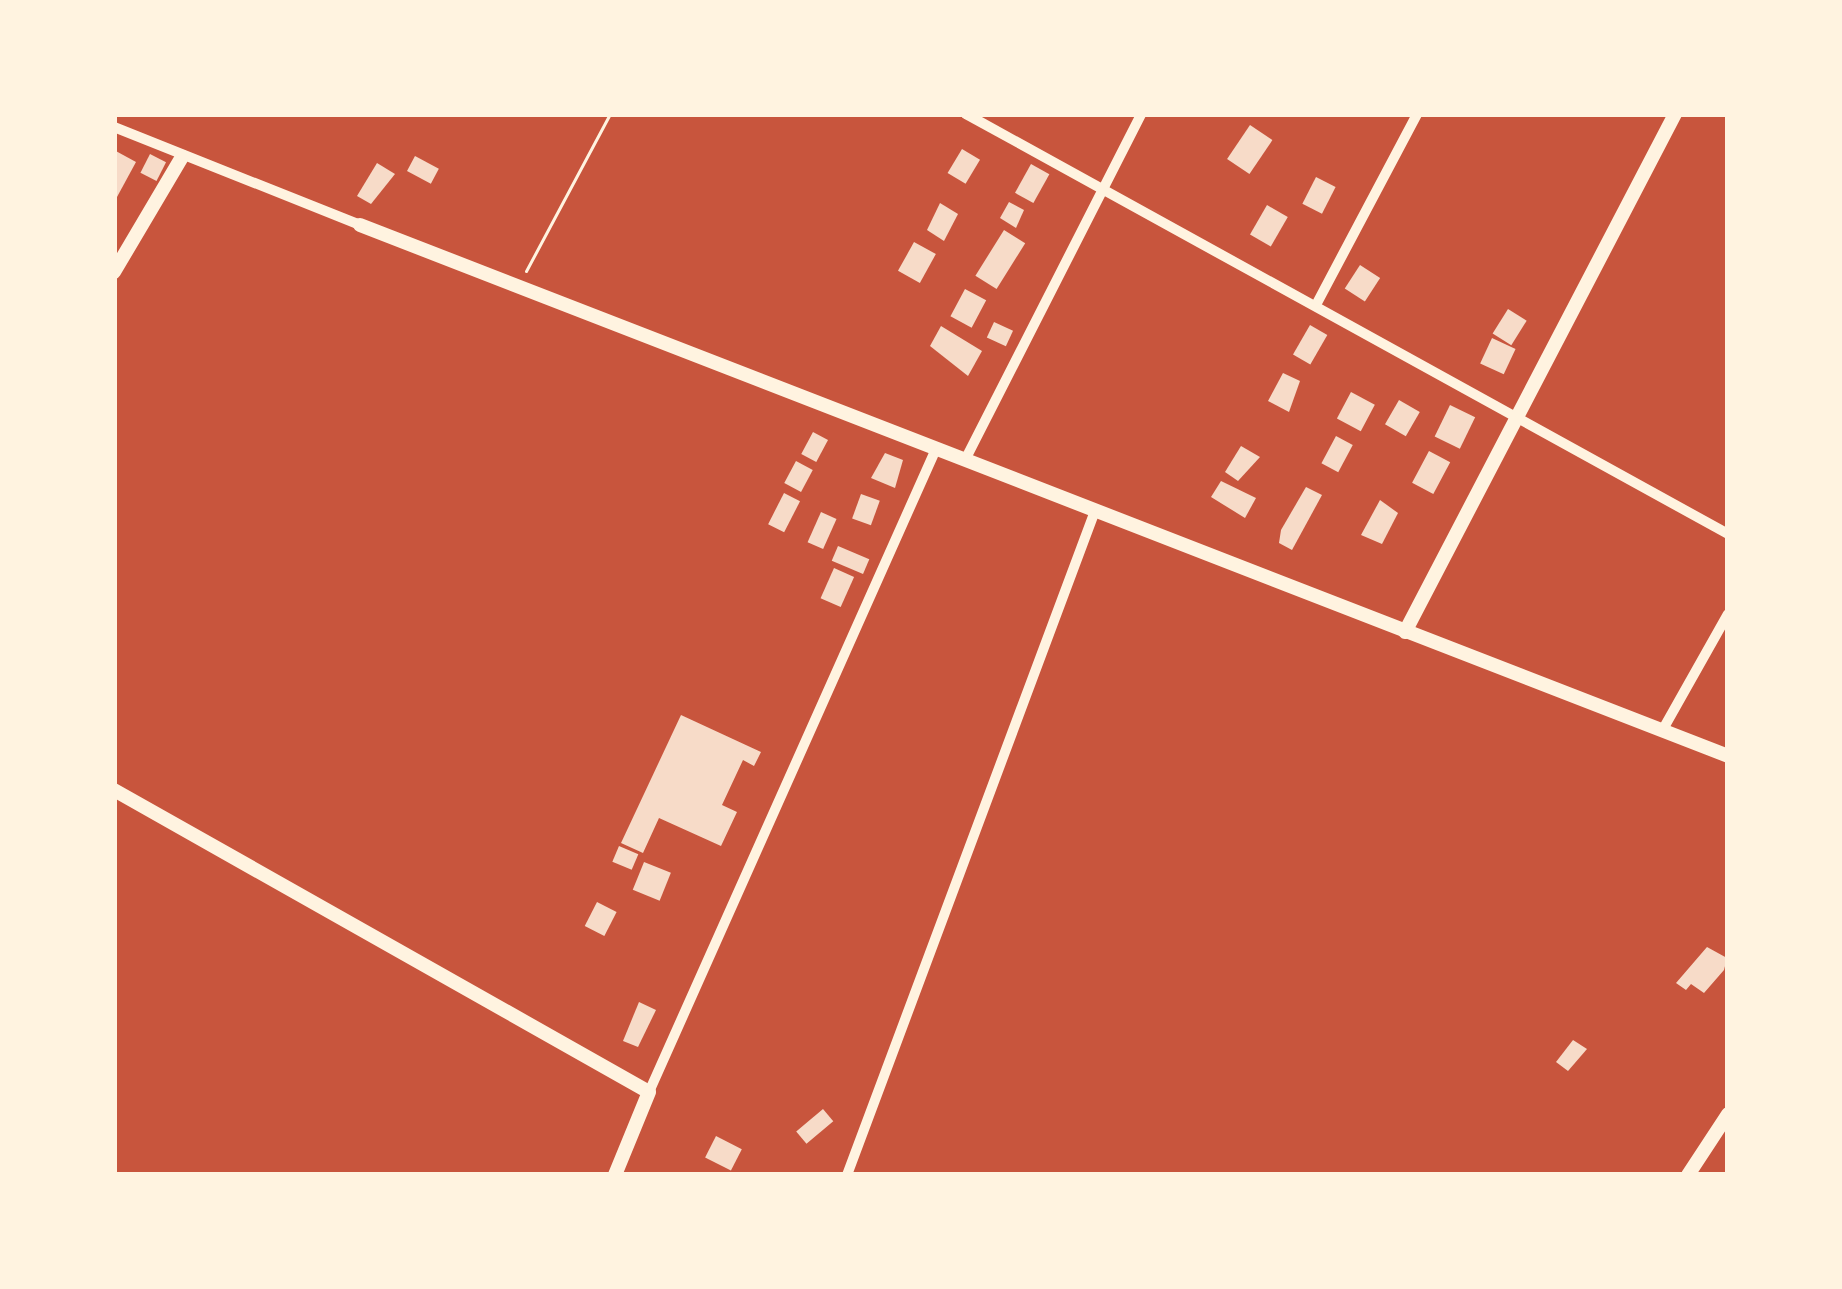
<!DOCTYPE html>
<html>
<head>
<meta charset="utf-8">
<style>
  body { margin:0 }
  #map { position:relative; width:1842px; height:1289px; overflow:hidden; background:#c8553d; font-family:"Times New Roman",serif }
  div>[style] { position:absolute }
  .building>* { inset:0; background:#f7dbc8; transform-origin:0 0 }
  .path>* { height:3px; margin:-1.5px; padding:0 1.5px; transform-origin:1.5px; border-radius:1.5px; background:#fff3e0 }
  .minor>* { height:10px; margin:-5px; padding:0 5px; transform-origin:5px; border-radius:5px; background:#fff3e0 }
  .tertiary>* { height:14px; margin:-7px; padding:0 7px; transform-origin:7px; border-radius:7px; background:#fff3e0 }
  span { translate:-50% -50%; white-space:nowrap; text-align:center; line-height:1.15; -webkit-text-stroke:10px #fff3e0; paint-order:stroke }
  .frame { position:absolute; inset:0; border:117px solid #fff3e0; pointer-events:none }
</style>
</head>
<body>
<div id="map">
  <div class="building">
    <i style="left:1250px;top:125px;width:27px;height:41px;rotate:34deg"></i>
    <i style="left:962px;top:149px;width:21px;height:28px;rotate:31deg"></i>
    <i style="clip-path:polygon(114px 150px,136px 162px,117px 197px,114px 195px)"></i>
    <i style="left:150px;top:154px;width:18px;height:21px;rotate:27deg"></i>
    <i style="left:415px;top:156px;width:27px;height:17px;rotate:28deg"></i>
    <i style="clip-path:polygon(377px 163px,395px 174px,371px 204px,357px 196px)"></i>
    <i style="left:1031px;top:164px;width:21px;height:33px;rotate:29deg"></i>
    <i style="left:1316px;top:177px;width:22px;height:30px;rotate:27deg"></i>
    <i style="clip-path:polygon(1009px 202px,1024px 210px,1016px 228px,1000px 218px)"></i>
    <i style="clip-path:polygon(940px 203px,958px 214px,944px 241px,927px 230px)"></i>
    <i style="left:1267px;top:205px;width:24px;height:34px;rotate:30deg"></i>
    <i style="left:1004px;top:230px;width:25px;height:54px;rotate:32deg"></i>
    <i style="left:914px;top:242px;width:25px;height:33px;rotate:29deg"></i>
    <i style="left:1360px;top:265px;width:24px;height:28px;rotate:33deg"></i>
    <i style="left:965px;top:289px;width:24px;height:31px;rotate:28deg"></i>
    <i style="left:1508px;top:309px;width:22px;height:29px;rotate:32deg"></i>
    <i style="left:994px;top:322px;width:21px;height:17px;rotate:25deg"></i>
    <i style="left:1310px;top:325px;width:20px;height:34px;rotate:30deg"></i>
    <i style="clip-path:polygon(941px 326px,982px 351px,968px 376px,930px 346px)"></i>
    <i style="left:1492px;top:338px;width:26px;height:28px;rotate:25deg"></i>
    <i style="clip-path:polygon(1283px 373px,1300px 381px,1289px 412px,1268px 401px)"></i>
    <i style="left:1351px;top:392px;width:27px;height:30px;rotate:28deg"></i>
    <i style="left:1399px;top:400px;width:24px;height:28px;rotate:30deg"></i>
    <i style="left:1450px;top:405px;width:28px;height:35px;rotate:26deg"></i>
    <i style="left:813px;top:432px;width:17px;height:25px;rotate:28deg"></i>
    <i style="left:1336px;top:436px;width:19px;height:31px;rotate:28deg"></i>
    <i style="clip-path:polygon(1241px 446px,1260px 457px,1238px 481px,1225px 472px)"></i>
    <i style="left:1429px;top:451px;width:24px;height:36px;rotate:28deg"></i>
    <i style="clip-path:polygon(885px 453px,903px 460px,895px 488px,871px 478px)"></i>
    <i style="left:796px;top:461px;width:19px;height:25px;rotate:28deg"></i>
    <i style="clip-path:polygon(1221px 481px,1256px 498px,1245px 518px,1211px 497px)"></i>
    <i style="clip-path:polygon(1306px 487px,1322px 495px,1292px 550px,1279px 543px,1281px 530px)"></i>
    <i style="left:784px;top:493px;width:18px;height:35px;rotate:27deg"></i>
    <i style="left:861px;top:494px;width:20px;height:26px;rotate:20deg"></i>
    <i style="clip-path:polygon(1380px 500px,1398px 513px,1382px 544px,1361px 535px)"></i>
    <i style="left:821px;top:512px;width:17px;height:33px;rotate:24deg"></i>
    <i style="left:838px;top:546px;width:34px;height:16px;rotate:23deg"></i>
    <i style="left:834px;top:568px;width:22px;height:33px;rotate:24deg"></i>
    <i style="clip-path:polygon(681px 715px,761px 752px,754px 766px,743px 760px,722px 805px,737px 812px,721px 846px,659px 818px,643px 853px,621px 843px)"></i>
    <i style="left:619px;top:846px;width:21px;height:17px;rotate:23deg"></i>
    <i style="left:644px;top:862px;width:29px;height:30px;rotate:22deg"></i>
    <i style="left:597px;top:902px;width:22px;height:27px;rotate:27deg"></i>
    <i style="clip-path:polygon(1707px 947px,1727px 958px,1724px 970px,1704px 993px,1691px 984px,1686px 990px,1676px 983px)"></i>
    <i style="clip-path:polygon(639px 1002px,656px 1010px,638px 1047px,623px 1041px)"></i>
    <i style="clip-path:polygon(1573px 1040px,1587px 1049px,1568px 1071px,1556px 1062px)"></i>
    <i style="left:823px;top:1109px;width:16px;height:35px;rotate:50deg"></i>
    <i style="left:716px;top:1136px;width:29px;height:24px;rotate:27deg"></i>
  </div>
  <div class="path">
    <i style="left:526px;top:271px;width:178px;rotate:-61.9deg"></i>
  </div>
  <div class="minor">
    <i style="left:966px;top:114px;width:870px;rotate:28.86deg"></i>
    <i style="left:114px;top:127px;width:265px;rotate:21.7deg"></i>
    <i style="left:1316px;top:305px;width:216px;rotate:-62.1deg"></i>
    <i style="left:965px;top:460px;width:388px;rotate:-63deg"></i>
    <i style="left:1662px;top:731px;width:134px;rotate:-60.6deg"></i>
    <i style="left:649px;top:1092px;width:704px;rotate:-65.95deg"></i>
    <i style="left:847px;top:1175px;width:709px;rotate:-69.52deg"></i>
  </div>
  <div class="tertiary">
    <i style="left:360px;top:225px;width:1467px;rotate:21.21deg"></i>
    <i style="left:114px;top:272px;width:134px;rotate:-59.4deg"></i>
    <i style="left:1405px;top:632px;width:584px;rotate:-62.47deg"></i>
    <i style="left:114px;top:790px;width:614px;rotate:29.44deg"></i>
    <i style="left:649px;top:1092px;width:90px;rotate:112.3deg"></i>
    <i style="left:1688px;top:1175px;width:73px;rotate:-56.7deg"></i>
  </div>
  <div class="frame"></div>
</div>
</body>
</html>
